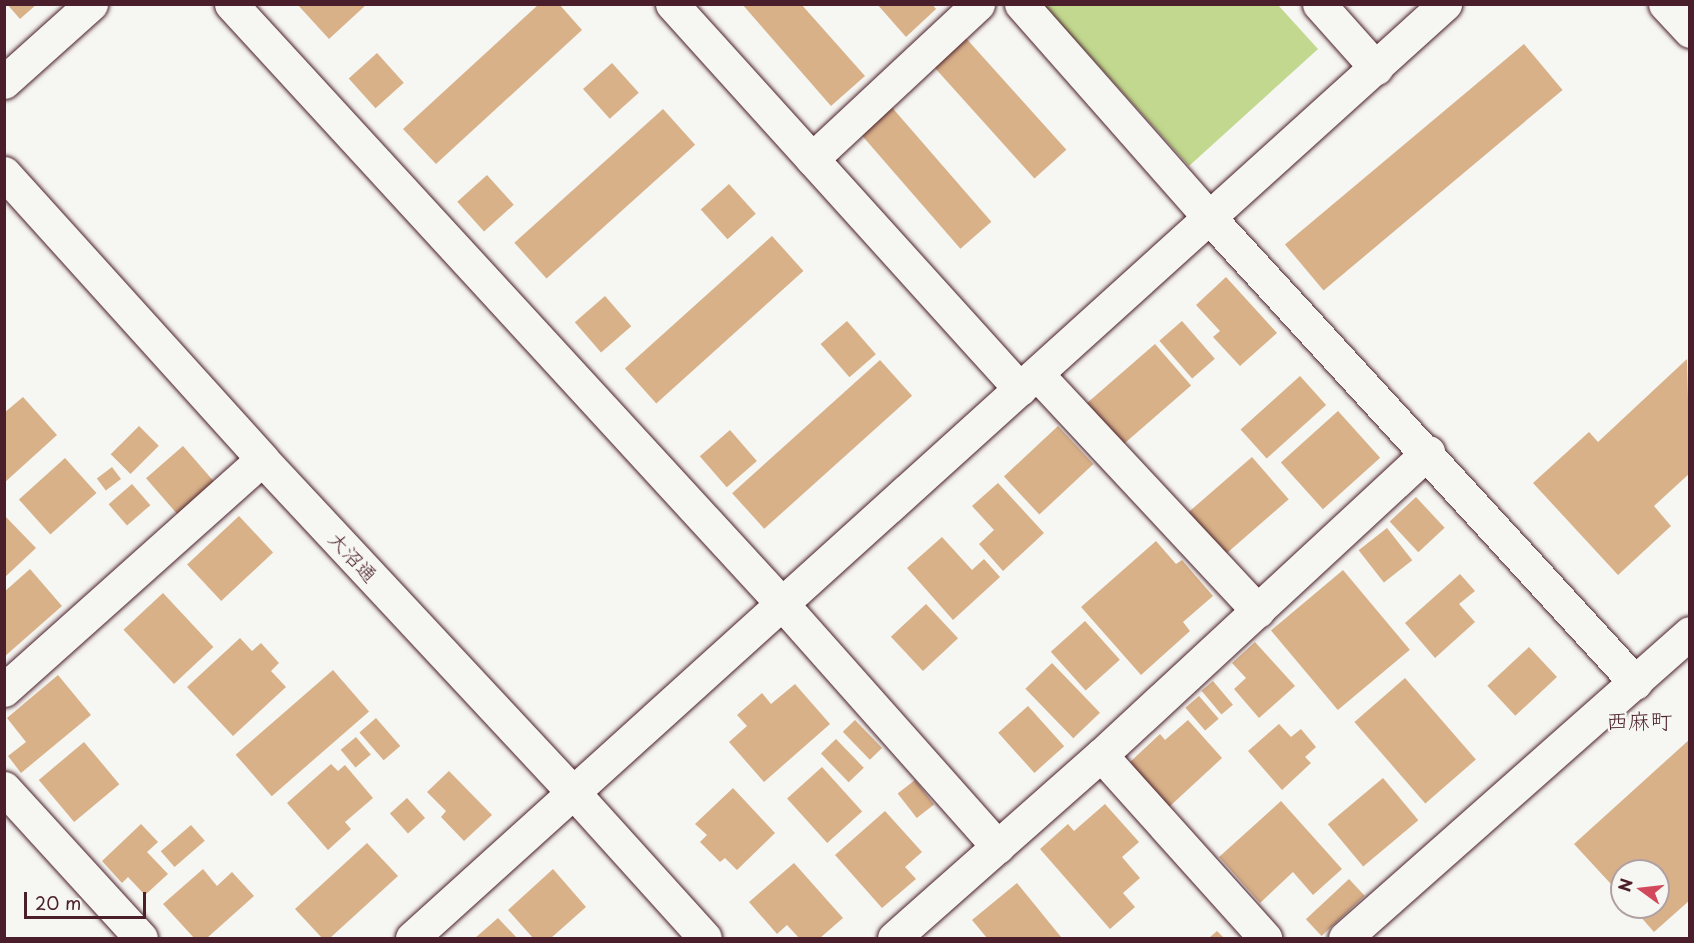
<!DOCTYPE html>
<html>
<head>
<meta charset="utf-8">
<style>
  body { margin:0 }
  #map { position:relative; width:1694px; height:943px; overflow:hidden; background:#f6f6f2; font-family:"Playpen Sans","Klee One",sans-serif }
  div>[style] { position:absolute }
  .green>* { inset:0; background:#c1d88e }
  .building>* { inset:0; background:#d8b189; transform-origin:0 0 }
  .roads { filter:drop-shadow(0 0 2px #4a1f2b) drop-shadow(0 0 2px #4a1f2b) }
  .minor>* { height:33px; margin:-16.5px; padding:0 16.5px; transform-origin:16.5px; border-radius:16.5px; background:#f6f6f2 }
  span { translate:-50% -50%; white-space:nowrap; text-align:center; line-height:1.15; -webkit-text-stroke:4.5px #f6f6f2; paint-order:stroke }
  .street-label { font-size:20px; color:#4a1f2b }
  .quarter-label { font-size:22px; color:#4a1f2b }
  .frame { position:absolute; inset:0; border:6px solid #4a1f2b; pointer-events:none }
  .north { position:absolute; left:1610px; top:859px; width:60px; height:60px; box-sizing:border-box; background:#f6f6f2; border:2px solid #b1a0a2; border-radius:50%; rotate:285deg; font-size:16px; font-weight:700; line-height:24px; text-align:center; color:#4a1f2b }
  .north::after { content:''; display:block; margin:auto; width:21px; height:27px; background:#d1495b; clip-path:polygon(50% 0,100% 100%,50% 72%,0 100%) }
  .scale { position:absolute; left:24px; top:892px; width:122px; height:27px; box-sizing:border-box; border:3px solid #4a1f2b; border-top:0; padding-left:8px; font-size:18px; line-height:21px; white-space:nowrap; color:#4a1f2b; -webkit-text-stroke:4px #f6f6f2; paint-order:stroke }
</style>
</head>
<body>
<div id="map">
  <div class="green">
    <i style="clip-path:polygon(1044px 5px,1278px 5px,1318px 49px,1189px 166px)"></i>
  </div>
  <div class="building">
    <i style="clip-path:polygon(7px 4px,37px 4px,20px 19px)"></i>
    <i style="clip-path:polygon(297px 4px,367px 4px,329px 39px)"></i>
    <i style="clip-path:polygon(539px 4px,559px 4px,582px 30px,436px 164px,403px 129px)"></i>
    <i style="clip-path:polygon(742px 4px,801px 4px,865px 76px,831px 106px)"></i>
    <i style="clip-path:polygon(877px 4px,932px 4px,936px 9px,906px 37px)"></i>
    <i style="left:964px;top:36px;width:153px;height:43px;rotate:48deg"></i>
    <i style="left:1524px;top:44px;width:60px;height:312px;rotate:50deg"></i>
    <i style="left:377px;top:53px;width:40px;height:38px;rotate:48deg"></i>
    <i style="left:612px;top:63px;width:40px;height:39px;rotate:48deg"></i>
    <i style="left:889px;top:104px;width:156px;height:41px;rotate:49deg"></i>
    <i style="left:663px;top:109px;width:48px;height:200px;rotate:48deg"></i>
    <i style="left:487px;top:175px;width:40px;height:40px;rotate:48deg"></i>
    <i style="left:729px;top:184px;width:40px;height:38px;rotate:48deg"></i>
    <i style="left:772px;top:236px;width:47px;height:198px;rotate:48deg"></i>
    <i style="clip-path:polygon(1226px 277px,1277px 333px,1240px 366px,1213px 337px,1220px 331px,1196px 305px)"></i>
    <i style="left:605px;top:296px;width:40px;height:40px;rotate:49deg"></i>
    <i style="left:847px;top:321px;width:44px;height:35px;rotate:49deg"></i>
    <i style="left:1182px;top:321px;width:50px;height:30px;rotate:49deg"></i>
    <i style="left:1155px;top:344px;width:55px;height:90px;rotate:49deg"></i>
    <i style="clip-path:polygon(1687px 359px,1690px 473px,1654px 506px,1671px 526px,1618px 575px,1533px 483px,1589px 432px,1598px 442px)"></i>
    <i style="left:880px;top:360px;width:48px;height:199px;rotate:48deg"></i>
    <i style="left:1300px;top:376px;width:39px;height:80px;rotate:48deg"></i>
    <i style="clip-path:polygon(23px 397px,57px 435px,4px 483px,4px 413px)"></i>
    <i style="left:1338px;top:411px;width:63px;height:77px;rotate:48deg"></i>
    <i style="left:139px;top:426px;width:28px;height:40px;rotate:45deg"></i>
    <i style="left:1058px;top:426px;width:52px;height:74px;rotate:47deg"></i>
    <i style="left:730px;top:430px;width:41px;height:40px;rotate:49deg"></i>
    <i style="left:183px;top:446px;width:56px;height:49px;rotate:49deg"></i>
    <i style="left:1252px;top:457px;width:56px;height:86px;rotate:49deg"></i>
    <i style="left:65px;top:458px;width:47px;height:62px;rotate:48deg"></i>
    <i style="left:112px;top:467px;width:15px;height:19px;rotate:53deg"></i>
    <i style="clip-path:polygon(998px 483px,1044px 533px,1003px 571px,979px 544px,994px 530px,972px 506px)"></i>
    <i style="left:132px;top:484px;width:28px;height:31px;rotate:49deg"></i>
    <i style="left:1416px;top:497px;width:42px;height:36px;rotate:47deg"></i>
    <i style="clip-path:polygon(4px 515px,36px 548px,4px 578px)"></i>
    <i style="left:239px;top:516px;width:50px;height:71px;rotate:47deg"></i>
    <i style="left:1387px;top:528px;width:41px;height:36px;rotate:52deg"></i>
    <i style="clip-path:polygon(942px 537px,972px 570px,984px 559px,1000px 577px,953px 620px,907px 568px)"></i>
    <i style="clip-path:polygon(1156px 541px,1176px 564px,1182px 560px,1213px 596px,1183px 622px,1190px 631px,1141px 675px,1081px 607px)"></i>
    <i style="clip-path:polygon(30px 569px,62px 606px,4px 657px,4px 592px)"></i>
    <i style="left:1343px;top:570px;width:104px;height:94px;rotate:50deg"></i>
    <i style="clip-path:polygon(1460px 574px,1475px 591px,1459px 604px,1475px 622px,1435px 658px,1405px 623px)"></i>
    <i style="left:163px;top:593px;width:74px;height:54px;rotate:47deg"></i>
    <i style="left:926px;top:604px;width:47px;height:48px;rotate:47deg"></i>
    <i style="left:1085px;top:621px;width:52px;height:46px;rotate:48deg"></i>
    <i style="clip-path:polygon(240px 638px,252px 651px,261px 643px,279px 663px,271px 671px,286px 687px,233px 736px,187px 687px)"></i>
    <i style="clip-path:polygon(1255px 642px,1295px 686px,1259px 718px,1234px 689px,1246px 678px,1232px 663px)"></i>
    <i style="left:1529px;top:647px;width:41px;height:57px;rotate:47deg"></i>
    <i style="left:1052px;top:663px;width:69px;height:37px;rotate:46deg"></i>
    <i style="left:333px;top:670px;width:55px;height:129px;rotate:49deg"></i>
    <i style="clip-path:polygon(58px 675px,91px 715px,21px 773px,8px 756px,26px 742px,7px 718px)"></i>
    <i style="left:1405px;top:678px;width:108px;height:67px;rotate:49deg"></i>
    <i style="left:1213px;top:681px;width:31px;height:15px;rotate:50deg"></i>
    <i style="clip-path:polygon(795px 684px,830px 724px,764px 782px,729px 742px,747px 726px,737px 715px,762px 693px,771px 704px)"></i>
    <i style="left:1199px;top:696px;width:30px;height:18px;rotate:49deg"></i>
    <i style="left:1028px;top:706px;width:54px;height:40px;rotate:48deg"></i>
    <i style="left:376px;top:718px;width:37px;height:22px;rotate:49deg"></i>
    <i style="left:855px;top:720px;width:39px;height:17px;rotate:46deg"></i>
    <i style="clip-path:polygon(1188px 720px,1222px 758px,1169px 807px,1129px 763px,1160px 734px,1165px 740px)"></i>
    <i style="clip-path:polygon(1279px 724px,1291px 737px,1301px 729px,1316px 747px,1305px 757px,1311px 763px,1282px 790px,1248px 751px)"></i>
    <i style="left:356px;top:737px;width:23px;height:20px;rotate:50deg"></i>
    <i style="left:836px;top:739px;width:40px;height:21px;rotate:46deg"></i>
    <i style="clip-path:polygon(1690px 739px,1690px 900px,1654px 932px,1632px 907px,1658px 907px,1658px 871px,1622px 871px,1622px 896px,1574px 844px)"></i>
    <i style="left:84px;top:742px;width:55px;height:59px;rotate:50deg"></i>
    <i style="clip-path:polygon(331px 764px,338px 771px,345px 765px,373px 798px,345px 822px,351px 829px,328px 850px,287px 803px)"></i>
    <i style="left:822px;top:767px;width:60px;height:47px;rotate:48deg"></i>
    <i style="clip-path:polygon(449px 771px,492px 815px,464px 841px,441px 817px,446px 811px,427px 792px)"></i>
    <i style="left:1383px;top:778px;width:55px;height:72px;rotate:50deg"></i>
    <i style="left:915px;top:780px;width:31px;height:22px;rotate:52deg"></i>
    <i style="clip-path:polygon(733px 788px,775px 833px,737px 870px,725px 858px,720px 862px,700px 842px,707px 835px,695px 824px)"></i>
    <i style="left:407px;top:798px;width:27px;height:23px;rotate:48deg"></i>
    <i style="clip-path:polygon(1281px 801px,1342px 869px,1313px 895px,1293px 872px,1260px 903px,1219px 857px)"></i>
    <i style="clip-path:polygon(1105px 804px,1139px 842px,1122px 857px,1140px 878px,1123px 893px,1135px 907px,1110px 929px,1040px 849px,1068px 824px,1074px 831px)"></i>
    <i style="clip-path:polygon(885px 811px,922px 852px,905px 867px,916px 879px,882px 908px,835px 855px)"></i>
    <i style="clip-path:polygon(141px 824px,158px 842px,147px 852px,168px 874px,145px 895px,128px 877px,122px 883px,102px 861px)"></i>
    <i style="left:191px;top:825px;width:21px;height:40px;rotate:49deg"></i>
    <i style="clip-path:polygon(367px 843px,398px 876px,330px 938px,322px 938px,295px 909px)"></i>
    <i style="clip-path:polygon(794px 863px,843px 918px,820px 938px,799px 938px,787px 925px,777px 934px,749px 902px)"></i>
    <i style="clip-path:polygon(203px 869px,217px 886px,232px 872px,254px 896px,207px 938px,194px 938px,163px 904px)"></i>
    <i style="clip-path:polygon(553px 869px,586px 907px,551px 938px,533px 938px,508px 910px)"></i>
    <i style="left:1349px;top:879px;width:23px;height:59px;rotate:47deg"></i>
    <i style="clip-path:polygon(1017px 883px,1061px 937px,1059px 938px,987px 938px,972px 920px)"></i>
    <i style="clip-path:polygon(498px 918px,517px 938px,475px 938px)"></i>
    <i style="clip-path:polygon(1217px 931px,1224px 938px,1209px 938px)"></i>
  </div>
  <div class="roads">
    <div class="minor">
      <i style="left:231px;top:4px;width:817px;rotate:47.43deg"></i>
      <i style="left:784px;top:606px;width:322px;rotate:48.4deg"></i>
      <i style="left:672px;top:4px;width:519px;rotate:47.89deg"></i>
      <i style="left:1021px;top:4px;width:283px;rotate:48.6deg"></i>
      <i style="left:1208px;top:216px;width:633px;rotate:47.5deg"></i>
      <i style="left:1319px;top:4px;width:86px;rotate:48.3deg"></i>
      <i style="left:1665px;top:4px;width:37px;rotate:47deg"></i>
      <i style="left:4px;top:82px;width:117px;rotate:-41.9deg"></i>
      <i style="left:812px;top:159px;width:227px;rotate:-43deg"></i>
      <i style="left:4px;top:173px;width:385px;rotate:47.9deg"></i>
      <i style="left:262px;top:459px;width:457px;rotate:47deg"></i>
      <i style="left:574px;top:793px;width:195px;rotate:47.9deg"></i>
      <i style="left:1037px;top:374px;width:324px;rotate:47deg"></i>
      <i style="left:4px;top:690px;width:346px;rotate:-41.8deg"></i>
      <i style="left:1101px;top:755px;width:246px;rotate:48.1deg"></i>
      <i style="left:4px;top:788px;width:203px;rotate:47.6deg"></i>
      <i style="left:412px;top:938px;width:1393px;rotate:-42.12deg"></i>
      <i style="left:894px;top:938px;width:276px;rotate:-41.5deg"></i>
      <i style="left:1101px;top:755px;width:446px;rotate:-42.8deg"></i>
      <i style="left:1345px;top:938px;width:460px;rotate:-41.5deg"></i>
    </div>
  </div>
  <div class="street-label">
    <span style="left:353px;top:557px;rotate:47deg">大沼通</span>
  </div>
  <div class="quarter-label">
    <span style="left:1639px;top:720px">西麻町</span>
  </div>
  <div class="frame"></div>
  <div class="north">N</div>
  <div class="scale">20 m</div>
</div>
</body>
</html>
